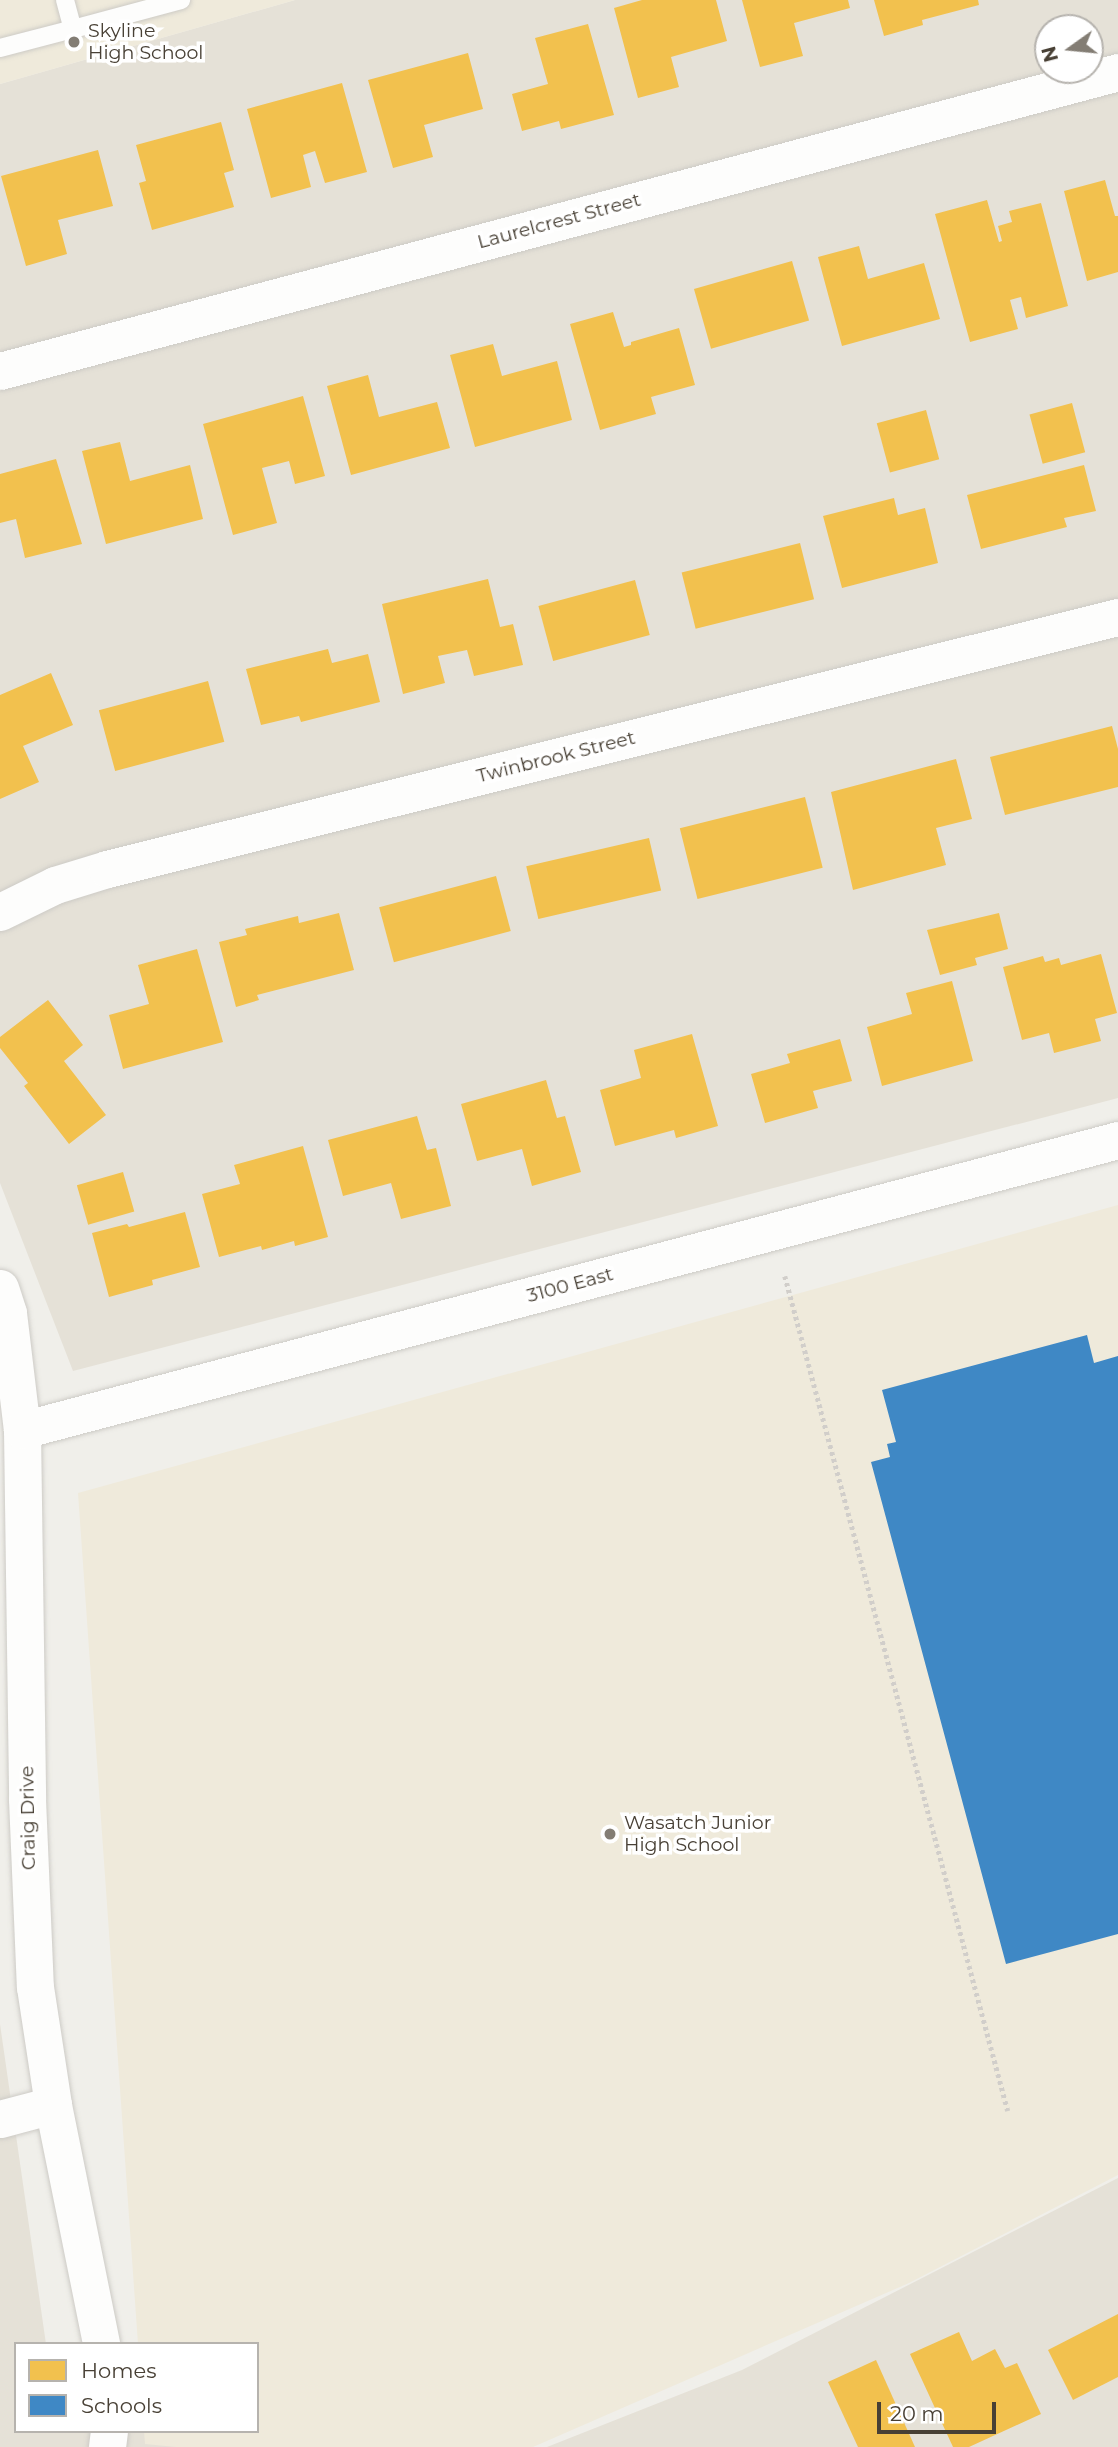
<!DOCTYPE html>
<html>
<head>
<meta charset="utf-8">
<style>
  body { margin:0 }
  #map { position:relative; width:1118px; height:2447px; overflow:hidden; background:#f0efea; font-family:Montserrat,sans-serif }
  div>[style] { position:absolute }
  .residential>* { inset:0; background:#e5e1d7 }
  .education>* { inset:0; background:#efeadb }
  .homes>* { inset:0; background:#f2c14e; transform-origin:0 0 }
  .schools>* { inset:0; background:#3f88c5 }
  .path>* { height:4.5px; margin-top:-2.25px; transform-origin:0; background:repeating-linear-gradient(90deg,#d1ceca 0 3.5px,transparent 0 7px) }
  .roads { filter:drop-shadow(0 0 2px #cdcbc6) drop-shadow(0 0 2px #cdcbc6) }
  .service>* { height:18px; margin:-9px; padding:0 9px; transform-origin:9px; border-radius:9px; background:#fdfdfc }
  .minor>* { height:37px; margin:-18.5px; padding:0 18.5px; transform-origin:18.5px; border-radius:18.5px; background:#fdfdfc }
  .dots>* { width:19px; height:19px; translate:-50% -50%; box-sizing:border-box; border:4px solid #fff; border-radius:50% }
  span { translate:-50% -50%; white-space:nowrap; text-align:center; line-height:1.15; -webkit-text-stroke:7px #fff; paint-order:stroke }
  .poi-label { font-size:19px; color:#484035 }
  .left { translate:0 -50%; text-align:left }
  .street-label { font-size:19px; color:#484035 }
  .legend { position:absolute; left:14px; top:2342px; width:245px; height:91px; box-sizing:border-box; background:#fff; border:2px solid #b6b3ae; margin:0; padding:9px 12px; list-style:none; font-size:21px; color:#484035 }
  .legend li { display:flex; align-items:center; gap:14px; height:35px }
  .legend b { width:35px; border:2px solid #b6b3ae }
  .north { position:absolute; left:1034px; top:14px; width:70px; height:70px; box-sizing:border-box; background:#fff; border:2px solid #b6b3ae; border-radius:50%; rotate:255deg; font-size:19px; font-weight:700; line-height:28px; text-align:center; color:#484035 }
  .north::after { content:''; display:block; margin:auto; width:24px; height:32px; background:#837d74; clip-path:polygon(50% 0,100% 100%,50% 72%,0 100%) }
  .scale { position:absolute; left:877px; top:2402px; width:119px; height:32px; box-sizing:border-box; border:4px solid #484035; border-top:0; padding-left:9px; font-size:21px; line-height:24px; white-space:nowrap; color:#484035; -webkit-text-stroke:5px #fff; paint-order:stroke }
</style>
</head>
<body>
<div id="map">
  <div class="residential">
    <i style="clip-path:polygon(evenodd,295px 0,1118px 0,1118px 1098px,73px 1371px,0 1183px,0 84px,295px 0,1048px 28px,1090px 28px,1090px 70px,1048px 70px,1048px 28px)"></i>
    <i style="clip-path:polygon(0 2024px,46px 2344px,16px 2344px,16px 2431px,161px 2431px,535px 2447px,0 2447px)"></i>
    <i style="clip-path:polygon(1118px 2178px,1118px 2447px,547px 2447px,742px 2370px)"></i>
  </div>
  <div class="education">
    <i style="clip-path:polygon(0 0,295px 0,0 84px)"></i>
    <i style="clip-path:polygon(1118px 1205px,1118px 2175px,909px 2283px,533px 2447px,176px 2447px,145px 2444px,144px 2431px,257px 2431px,257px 2344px,138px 2344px,78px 1493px)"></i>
  </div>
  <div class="homes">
    <i style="clip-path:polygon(642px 0,716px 0,727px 41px,671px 57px,679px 87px,638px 98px,614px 8px)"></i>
    <i style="clip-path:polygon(742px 0,848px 0,850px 8px,794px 23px,803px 56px,760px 67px)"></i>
    <i style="clip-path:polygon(874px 0,978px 0,979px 5px,922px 20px,923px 25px,884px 36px)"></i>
    <i style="clip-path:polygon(588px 24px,614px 115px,561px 129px,559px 121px,522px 131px,512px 94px,548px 84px,535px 38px)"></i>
    <i style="clip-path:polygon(468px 53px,483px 109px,424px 125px,433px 157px,393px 168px,368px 80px)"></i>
    <i style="clip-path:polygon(342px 83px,367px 172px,325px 183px,315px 151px,303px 155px,311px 187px,271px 198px,247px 109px)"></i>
    <i style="clip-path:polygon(221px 122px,234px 170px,224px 173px,234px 207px,152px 230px,139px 183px,146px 181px,136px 145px)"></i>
    <i style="clip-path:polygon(98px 150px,113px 206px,58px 220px,67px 254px,26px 266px,1px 176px)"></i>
    <i style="clip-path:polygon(1105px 180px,1115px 216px,1118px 216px,1118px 272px,1087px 281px,1064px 191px)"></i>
    <i style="clip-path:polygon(987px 200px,999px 242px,1002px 241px,998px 226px,1012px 222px,1009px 211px,1041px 203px,1068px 306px,1026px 318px,1021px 297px,1010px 300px,1018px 329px,970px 342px,935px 214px)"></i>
    <i style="clip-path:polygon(859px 246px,868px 279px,924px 263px,940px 319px,842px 346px,818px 257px)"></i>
    <i style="left:792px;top:261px;width:62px;height:102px;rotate:74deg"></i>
    <i style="clip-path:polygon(613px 312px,624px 347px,631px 345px,631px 342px,679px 328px,695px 385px,651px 397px,656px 414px,600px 430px,570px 324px)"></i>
    <i style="clip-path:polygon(493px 344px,502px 376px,557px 361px,572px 420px,475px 447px,450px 355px)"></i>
    <i style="clip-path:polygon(368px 375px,379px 417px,437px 402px,450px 448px,351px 475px,327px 386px)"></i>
    <i style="clip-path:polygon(303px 396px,325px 476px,295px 484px,289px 461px,262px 468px,277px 523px,233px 535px,203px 424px)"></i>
    <i style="left:1072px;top:403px;width:51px;height:44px;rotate:75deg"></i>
    <i style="left:926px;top:410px;width:51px;height:51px;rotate:75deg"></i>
    <i style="clip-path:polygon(120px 442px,130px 481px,190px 465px,203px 519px,106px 544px,82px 451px)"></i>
    <i style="clip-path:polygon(56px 459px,82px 544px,25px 558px,16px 519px,0 523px,0 474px)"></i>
    <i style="clip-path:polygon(1084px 465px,1096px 511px,1064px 518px,1067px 527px,981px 549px,967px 495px)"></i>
    <i style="clip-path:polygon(894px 498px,898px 515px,925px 508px,938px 563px,842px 588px,823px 516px)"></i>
    <i style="left:800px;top:543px;width:58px;height:122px;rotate:76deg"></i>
    <i style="clip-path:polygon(488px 579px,500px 627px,513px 624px,523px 665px,474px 676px,467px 650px,438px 656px,445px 683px,403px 694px,382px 604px)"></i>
    <i style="left:635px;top:580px;width:57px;height:100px;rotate:75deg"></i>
    <i style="clip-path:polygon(328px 649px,332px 663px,368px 654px,380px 702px,301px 722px,299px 716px,261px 725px,246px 669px)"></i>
    <i style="clip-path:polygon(51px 673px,73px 725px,23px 746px,39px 782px,0 799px,0 695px)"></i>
    <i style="left:208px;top:681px;width:63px;height:113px;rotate:75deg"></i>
    <i style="clip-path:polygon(1112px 726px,1118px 749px,1118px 787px,1005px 815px,990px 757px)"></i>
    <i style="clip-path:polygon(956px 759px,972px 819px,936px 828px,946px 865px,853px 890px,831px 792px)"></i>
    <i style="left:805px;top:797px;width:73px;height:129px;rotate:76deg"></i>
    <i style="left:649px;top:838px;width:54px;height:126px;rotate:77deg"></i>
    <i style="left:496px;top:876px;width:57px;height:121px;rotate:75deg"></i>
    <i style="clip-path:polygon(339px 913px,354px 970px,257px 995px,259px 1000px,236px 1007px,219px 942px,247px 935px,245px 929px,298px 916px,299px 923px)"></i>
    <i style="clip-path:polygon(999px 913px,1008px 949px,975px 958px,977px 965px,940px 975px,927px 930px)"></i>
    <i style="clip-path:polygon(197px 949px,223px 1042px,123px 1069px,109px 1015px,149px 1004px,138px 965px)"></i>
    <i style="clip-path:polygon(1101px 954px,1117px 1013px,1095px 1019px,1101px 1041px,1054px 1053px,1049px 1033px,1022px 1040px,1003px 967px,1043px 956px,1045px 962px,1059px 958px,1061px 965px)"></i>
    <i style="clip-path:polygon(952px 981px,973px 1061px,882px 1086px,867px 1027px,912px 1014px,906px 993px)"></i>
    <i style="clip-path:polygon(48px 1000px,83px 1045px,64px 1061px,106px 1115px,69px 1144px,24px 1086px,28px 1083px,0 1048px,0 1037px)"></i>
    <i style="clip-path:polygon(692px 1034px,718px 1126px,676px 1138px,674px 1130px,615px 1146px,600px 1090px,641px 1078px,634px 1050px)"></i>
    <i style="clip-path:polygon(840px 1039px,852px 1081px,813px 1091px,818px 1108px,765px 1123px,751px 1074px,790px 1063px,787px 1054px)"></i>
    <i style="clip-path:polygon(546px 1080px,557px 1118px,565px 1116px,581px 1172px,532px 1186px,522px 1149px,477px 1161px,461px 1104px)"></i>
    <i style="clip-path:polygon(417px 1116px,427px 1150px,436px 1148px,451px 1206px,401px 1219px,391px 1183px,343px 1196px,328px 1140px)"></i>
    <i style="clip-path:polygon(303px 1146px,328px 1237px,295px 1246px,294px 1241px,262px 1250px,261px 1246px,219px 1257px,202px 1194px,240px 1184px,234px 1165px)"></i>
    <i style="left:123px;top:1172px;width:41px;height:48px;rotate:74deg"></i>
    <i style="clip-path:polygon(185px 1212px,200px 1267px,152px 1280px,153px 1285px,109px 1297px,92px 1233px,127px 1224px,129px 1227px)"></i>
    <i style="clip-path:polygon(1118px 2314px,1118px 2377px,1073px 2400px,1048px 2350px)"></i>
    <i style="clip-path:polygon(959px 2332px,972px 2361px,995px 2349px,1005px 2368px,1017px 2363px,1041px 2414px,969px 2447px,953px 2447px,910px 2354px)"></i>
    <i style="clip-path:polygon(876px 2360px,915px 2447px,858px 2447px,828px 2382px)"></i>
  </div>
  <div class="schools">
    <i style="clip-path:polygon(1087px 1335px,1094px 1363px,1118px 1356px,1118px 1934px,1006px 1964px,871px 1462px,890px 1457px,887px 1444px,896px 1442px,882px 1390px)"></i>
  </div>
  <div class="path">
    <i style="left:785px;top:1276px;width:864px;rotate:75.05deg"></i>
  </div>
  <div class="roads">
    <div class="service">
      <i style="left:65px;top:0;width:30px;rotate:75deg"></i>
      <i style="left:73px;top:29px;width:112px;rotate:-15deg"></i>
      <i style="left:0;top:48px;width:75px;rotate:-14.6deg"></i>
    </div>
    <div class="minor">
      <i style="left:0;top:371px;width:1157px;rotate:-14.97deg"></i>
      <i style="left:0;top:912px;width:61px;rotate:-26.1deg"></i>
      <i style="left:55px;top:885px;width:54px;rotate:-17.1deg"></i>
      <i style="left:107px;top:869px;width:1042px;rotate:-14deg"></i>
      <i style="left:0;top:1288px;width:26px;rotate:72deg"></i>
      <i style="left:8px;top:1313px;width:118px;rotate:83.2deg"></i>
      <i style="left:22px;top:1430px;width:369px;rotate:89.2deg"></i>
      <i style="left:27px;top:1799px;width:188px;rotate:87.6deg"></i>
      <i style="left:35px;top:1987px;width:119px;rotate:81.3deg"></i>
      <i style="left:53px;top:2105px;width:244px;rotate:78.6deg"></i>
      <i style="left:22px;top:1430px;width:1134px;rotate:-14.82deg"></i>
      <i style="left:0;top:2119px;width:55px;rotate:-14.8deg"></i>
      <i style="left:107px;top:2447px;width:16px;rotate:-83deg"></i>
    </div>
  </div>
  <div class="dots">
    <i style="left:74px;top:42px;background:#837d74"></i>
    <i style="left:610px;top:1834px;background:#837d74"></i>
  </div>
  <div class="poi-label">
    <span class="left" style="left:88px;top:42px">Skyline<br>High School</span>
    <span class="left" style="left:624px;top:1834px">Wasatch Junior<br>High School</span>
  </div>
  <div class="street-label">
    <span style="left:559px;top:221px;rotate:-15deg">Laurelcrest Street</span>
    <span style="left:556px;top:757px;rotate:-14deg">Twinbrook Street</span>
    <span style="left:570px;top:1285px;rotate:-15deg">3100 East</span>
    <span style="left:28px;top:1818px;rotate:-91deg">Craig Drive</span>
  </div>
  <ul class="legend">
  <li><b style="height:19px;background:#f2c14e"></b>Homes</li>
  <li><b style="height:19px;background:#3f88c5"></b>Schools</li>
  </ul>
  <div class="north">N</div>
  <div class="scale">20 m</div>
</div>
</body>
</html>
